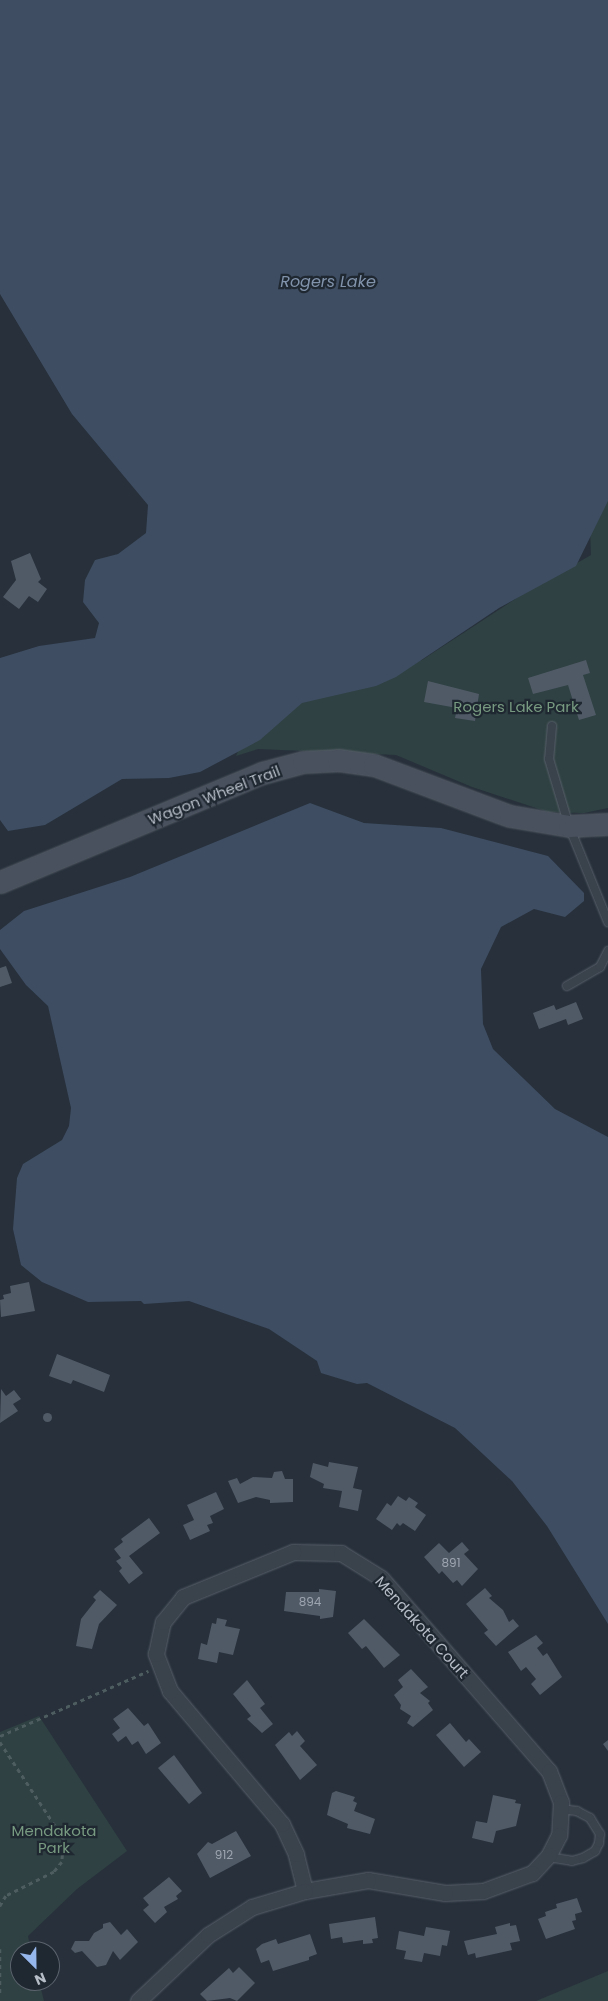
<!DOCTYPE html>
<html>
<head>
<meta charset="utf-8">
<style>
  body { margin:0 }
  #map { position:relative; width:608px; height:2001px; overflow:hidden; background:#27303b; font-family:Poppins,sans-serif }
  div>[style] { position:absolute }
  .green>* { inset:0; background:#2f4142 }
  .water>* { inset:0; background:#3e4d62 }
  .building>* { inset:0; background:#505a67 }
  .round { border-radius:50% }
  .path>* { height:2.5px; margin-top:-1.25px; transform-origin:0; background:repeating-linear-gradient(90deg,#4e5e60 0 4px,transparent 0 8px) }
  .roads { filter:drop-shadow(0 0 1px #58606a) drop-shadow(0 0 1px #58606a) }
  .lane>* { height:8px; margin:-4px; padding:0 4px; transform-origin:4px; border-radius:4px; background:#3a424c }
  .street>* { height:15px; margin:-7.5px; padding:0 7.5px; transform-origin:7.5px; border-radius:7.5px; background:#3a424c }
  .secondary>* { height:21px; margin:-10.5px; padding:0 10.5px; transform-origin:10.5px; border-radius:10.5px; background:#49515e }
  span { translate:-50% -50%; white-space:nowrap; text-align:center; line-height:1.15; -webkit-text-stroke:4.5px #1f2731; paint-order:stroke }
  .number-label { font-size:12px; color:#9ca4af }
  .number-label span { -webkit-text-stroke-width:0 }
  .park-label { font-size:15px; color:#779a80 }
  .street-label { font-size:15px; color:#b6bdc7 }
  .water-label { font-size:16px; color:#8193ab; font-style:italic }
  .north { position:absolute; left:10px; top:1941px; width:50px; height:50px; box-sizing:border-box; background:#1f2731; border:1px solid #5b636d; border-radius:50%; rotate:157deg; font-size:14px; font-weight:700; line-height:20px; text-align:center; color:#b6bdc7 }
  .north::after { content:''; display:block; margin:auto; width:18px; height:22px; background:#96b7ec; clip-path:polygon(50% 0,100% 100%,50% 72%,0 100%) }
</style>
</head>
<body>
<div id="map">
  <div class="green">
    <i style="clip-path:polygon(608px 465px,608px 808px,584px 813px,548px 812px,472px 787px,396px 755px,258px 749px,236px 756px,264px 692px,422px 660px,520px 596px,591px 555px,588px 477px)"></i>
    <i style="clip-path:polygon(39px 1716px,127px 1851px,77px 1889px,28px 1936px,31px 1951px,20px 1951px,20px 1981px,39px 1981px,44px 2001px,0 2001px,0 1732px)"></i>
    <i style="clip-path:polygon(608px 1971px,608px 2001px,536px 2001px)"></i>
  </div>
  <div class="water">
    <i style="clip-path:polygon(0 0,608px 0,608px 501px,576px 566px,499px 608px,396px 677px,376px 686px,302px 703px,260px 740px,200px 772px,169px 778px,122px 779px,45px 825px,8px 831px,0 820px,0 658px,39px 646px,95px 638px,99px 623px,83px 602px,85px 580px,95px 560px,118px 554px,146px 533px,148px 505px,72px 414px,0 294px)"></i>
    <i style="clip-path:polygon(310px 803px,364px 823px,441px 828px,548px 856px,584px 893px,584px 901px,565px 917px,534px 909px,501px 927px,481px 969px,483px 1024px,493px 1049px,555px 1109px,608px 1137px,608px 1624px,547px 1526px,512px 1481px,455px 1428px,367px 1383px,357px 1384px,321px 1373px,317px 1361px,269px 1329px,189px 1301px,144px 1304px,141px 1301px,88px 1302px,42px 1282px,21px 1265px,13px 1229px,17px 1178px,23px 1164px,62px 1140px,69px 1126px,71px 1108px,48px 1006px,26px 985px,0 949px,0 930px,24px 911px,130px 877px)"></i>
  </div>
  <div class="building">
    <i style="clip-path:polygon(30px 553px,41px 579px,38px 582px,47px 589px,38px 602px,29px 596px,19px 609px,3px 597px,16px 580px,11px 561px)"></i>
    <i style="clip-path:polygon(586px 660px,590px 673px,583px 675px,596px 715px,579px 720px,568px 685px,533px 694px,528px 678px)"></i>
    <i style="clip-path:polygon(428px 681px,479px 694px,475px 721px,455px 718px,457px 708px,424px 702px)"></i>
    <i style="clip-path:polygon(6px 966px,12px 983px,0 987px,0 968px)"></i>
    <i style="clip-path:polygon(576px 1002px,583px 1019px,568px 1025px,566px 1019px,539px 1029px,533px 1013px,554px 1005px,556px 1010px)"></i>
    <i style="clip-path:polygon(29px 1282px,35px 1311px,1px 1317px,0 1300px,4px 1299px,3px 1295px,11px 1293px,10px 1286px)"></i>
    <i style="clip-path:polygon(57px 1354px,110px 1375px,104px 1392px,73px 1380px,71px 1384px,49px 1376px)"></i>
    <i style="clip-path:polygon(1px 1389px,6px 1396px,14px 1390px,21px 1399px,13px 1404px,18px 1411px,0 1423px)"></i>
    <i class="round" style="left:42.5px;top:1412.5px;width:9px;height:9px"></i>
    <i style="clip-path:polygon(329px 1462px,358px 1467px,353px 1488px,362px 1490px,358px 1511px,339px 1507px,342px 1491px,323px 1488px,324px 1484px,310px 1477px,313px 1463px,328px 1467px)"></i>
    <i style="clip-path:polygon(282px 1471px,285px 1479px,293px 1479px,293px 1502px,270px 1503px,270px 1500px,256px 1497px,238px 1503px,228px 1481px,237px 1478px,240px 1484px,253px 1477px,272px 1478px,274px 1472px)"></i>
    <i style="clip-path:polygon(216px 1492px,224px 1509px,210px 1516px,213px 1523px,207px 1525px,210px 1531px,190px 1540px,183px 1525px,194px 1520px,187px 1505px)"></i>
    <i style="clip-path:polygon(398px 1496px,406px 1501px,409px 1497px,418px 1503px,415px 1507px,426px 1515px,415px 1531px,403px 1523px,400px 1526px,397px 1523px,392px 1530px,376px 1519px,387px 1503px,391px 1506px)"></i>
    <i style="clip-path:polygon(149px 1518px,160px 1533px,129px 1556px,143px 1573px,129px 1584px,119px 1571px,122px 1568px,116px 1561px,121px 1558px,114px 1549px,123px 1542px,121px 1539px)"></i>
    <i style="clip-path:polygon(462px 1542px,469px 1550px,464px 1554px,478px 1569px,462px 1586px,457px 1580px,453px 1583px,442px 1571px,439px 1574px,424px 1557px,439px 1543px,449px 1553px)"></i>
    <i style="clip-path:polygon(485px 1588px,492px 1596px,489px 1598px,503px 1610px,509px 1622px,513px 1619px,519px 1626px,496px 1646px,484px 1633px,488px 1630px,466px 1604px)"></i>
    <i style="clip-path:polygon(319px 1589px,336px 1591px,333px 1617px,320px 1619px,320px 1616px,284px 1611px,286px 1592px,319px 1592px)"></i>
    <i style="clip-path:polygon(100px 1590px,117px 1605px,99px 1624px,92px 1649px,76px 1646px,81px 1619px,96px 1600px,93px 1597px)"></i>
    <i style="clip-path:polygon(217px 1618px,227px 1620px,225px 1626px,240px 1629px,233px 1655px,219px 1652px,217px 1663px,198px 1659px,201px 1643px,207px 1645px,212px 1623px,216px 1624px)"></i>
    <i style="clip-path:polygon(364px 1619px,400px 1655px,384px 1668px,366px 1646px,362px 1649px,348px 1633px)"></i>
    <i style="clip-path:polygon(536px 1635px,543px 1643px,537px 1648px,543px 1656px,547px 1653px,562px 1677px,540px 1695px,531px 1684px,536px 1679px,526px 1667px,521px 1671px,508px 1652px)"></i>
    <i style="clip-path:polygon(411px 1669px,428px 1687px,420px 1693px,430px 1701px,428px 1703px,433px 1710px,413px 1727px,407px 1723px,411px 1716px,400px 1709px,401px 1705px,394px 1695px,403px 1687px,398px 1680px)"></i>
    <i style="clip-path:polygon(247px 1680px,265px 1704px,260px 1708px,273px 1724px,262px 1733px,247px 1719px,251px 1716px,233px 1694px)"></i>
    <i style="clip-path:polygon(128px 1708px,144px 1726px,148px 1723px,161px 1743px,146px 1754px,138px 1741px,132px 1745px,126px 1736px,118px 1742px,112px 1734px,120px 1728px,113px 1719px)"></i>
    <i style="clip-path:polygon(450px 1723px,466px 1742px,469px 1739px,481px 1752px,464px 1767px,436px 1735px)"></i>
    <i style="clip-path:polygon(297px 1731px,305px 1741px,300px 1746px,317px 1765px,300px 1780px,275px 1745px,289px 1732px,292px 1736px)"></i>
    <i style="clip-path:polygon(608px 1740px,608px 1751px,603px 1744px)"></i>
    <i style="clip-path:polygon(174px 1755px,202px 1793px,189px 1804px,158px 1768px)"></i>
    <i style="clip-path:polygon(336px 1791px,355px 1797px,353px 1801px,357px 1803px,354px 1811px,375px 1819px,370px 1834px,347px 1828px,348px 1824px,327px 1815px,332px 1793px)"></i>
    <i style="clip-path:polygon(493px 1795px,516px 1800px,515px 1803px,521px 1804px,516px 1826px,496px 1831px,493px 1843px,472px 1838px,476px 1821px,487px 1823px)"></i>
    <i style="clip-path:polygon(236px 1831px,251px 1856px,210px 1878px,197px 1854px,208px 1842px,212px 1844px)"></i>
    <i style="clip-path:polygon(169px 1877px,182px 1891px,176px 1896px,178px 1899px,164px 1907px,167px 1912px,155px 1923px,143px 1910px,149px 1905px,143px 1898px)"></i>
    <i style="clip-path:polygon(577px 1898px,582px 1912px,575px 1914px,576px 1920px,572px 1921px,575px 1929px,546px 1939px,538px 1919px,546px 1916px,545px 1912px,557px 1908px,556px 1904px)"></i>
    <i style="clip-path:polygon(375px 1917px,378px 1938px,372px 1939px,373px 1943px,363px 1944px,363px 1940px,343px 1943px,342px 1937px,331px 1939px,329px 1924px)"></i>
    <i style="clip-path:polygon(110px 1922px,121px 1935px,127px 1929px,138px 1942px,120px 1960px,113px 1951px,106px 1965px,97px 1967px,82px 1951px,75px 1953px,71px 1949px,75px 1941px,89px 1941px,94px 1933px,103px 1928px,103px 1924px)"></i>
    <i style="clip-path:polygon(510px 1923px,510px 1926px,516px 1925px,520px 1941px,510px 1943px,512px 1950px,476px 1958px,475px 1953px,468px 1955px,464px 1941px,497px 1934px,495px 1927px)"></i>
    <i style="clip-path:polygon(426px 1927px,450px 1931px,447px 1946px,442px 1945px,440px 1956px,424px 1953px,422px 1962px,404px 1959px,406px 1951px,396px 1949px,399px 1931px,424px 1936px)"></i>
    <i style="clip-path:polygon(310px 1934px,317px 1954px,309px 1957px,309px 1960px,273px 1971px,269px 1960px,261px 1963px,256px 1949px,262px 1944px,276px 1939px,278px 1944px)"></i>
    <i style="clip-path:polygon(239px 1967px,255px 1983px,237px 2001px,230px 1998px,207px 2001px,200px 1994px,229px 1968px,233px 1973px)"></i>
  </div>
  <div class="path">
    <i style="left:0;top:1736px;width:162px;rotate:-23.7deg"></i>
    <i style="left:0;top:1742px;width:116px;rotate:56.6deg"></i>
    <i style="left:64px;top:1839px;width:23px;rotate:95deg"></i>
    <i style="left:62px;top:1862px;width:13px;rotate:129deg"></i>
    <i style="left:54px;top:1872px;width:54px;rotate:153.4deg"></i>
    <i style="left:6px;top:1896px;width:12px;rotate:121deg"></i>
    <i style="left:0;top:1949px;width:47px;rotate:90deg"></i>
  </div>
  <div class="roads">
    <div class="lane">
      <i style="left:552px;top:726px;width:33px;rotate:95deg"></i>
      <i style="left:549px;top:759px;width:70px;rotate:73.4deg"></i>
      <i style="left:569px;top:826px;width:104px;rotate:67.9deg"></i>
      <i style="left:567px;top:986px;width:38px;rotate:-30deg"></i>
      <i style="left:600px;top:967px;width:18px;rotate:-63deg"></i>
      <i style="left:548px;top:1857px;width:24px;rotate:9deg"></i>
      <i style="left:572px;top:1861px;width:11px;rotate:-15deg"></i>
      <i style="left:583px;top:1858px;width:14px;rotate:-30deg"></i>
      <i style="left:595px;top:1851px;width:9px;rotate:-63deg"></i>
      <i style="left:599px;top:1843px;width:9px;rotate:-84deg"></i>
      <i style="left:600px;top:1834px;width:19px;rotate:-122deg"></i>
      <i style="left:590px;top:1818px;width:15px;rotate:-152deg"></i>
      <i style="left:577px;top:1811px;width:17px;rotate:-173deg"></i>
    </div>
    <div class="street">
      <i style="left:293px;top:1552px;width:48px;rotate:1.2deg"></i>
      <i style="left:341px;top:1553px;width:47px;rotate:32deg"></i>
      <i style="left:381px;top:1578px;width:256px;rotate:49deg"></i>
      <i style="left:549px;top:1771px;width:33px;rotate:69deg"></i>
      <i style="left:561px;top:1802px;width:33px;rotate:93deg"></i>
      <i style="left:559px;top:1835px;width:22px;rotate:117deg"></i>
      <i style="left:549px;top:1855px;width:25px;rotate:133deg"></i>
      <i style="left:532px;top:1873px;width:52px;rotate:159.8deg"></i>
      <i style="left:483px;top:1891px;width:38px;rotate:177deg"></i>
      <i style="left:445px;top:1893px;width:78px;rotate:-170.4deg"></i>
      <i style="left:368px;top:1880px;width:64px;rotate:170.1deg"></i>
      <i style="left:305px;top:1891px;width:38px;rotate:-104deg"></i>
      <i style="left:296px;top:1854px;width:33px;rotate:-115deg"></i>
      <i style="left:282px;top:1824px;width:174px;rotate:-130.1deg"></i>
      <i style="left:170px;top:1691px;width:40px;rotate:-111deg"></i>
      <i style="left:156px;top:1654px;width:33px;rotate:-78deg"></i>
      <i style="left:163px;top:1622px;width:32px;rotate:-51deg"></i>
      <i style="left:183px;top:1597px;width:119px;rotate:-22.2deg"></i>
      <i style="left:138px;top:2001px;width:96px;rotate:-43.3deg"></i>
      <i style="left:208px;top:1935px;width:52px;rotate:-32.5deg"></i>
      <i style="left:252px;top:1907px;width:55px;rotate:-16.8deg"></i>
    </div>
    <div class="secondary">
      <i style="left:0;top:882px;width:284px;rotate:-22.6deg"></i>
      <i style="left:262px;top:773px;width:42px;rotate:-15deg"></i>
      <i style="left:303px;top:762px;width:35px;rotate:-3deg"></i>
      <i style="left:338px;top:760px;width:36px;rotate:8deg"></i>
      <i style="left:374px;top:765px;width:145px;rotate:20.6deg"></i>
      <i style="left:510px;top:816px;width:60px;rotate:9.6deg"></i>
      <i style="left:569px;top:826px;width:39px;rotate:-3deg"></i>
    </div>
  </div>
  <div class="number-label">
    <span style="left:451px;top:1563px">891</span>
    <span style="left:310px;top:1602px">894</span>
    <span style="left:224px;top:1855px">912</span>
  </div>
  <div class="park-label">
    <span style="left:516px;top:707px">Rogers Lake Park</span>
    <span style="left:54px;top:1839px">Mendakota<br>Park</span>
  </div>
  <div class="street-label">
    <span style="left:214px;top:795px;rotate:-21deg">Wagon Wheel Trail</span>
    <span style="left:422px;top:1627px;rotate:48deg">Mendakota Court</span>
  </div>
  <div class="water-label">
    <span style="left:328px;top:282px">Rogers Lake</span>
  </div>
  <div class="north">N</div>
</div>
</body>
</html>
